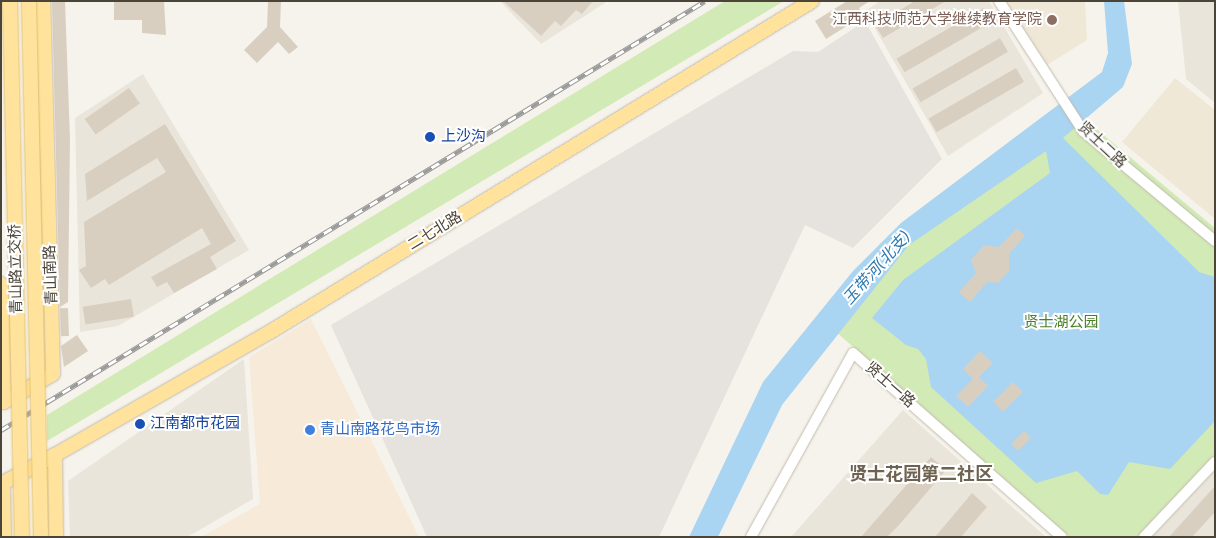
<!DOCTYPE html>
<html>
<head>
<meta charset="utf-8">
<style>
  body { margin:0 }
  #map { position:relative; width:1216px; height:538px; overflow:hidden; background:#f6f3ec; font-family:Figtree,"Noto Sans SC",sans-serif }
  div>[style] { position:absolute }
  .residential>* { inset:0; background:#eae5da }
  .commercial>* { inset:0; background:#f7ead8 }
  .industrial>* { inset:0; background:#e6e2dd }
  .education>* { inset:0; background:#efe8d6 }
  .green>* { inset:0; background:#d2eab5 }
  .water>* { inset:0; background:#a9d4f2 }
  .building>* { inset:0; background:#d8cfc1; transform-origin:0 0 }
  .roads { filter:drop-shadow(0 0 1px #c2bbae) drop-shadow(0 0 1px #c2bbae) }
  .minor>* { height:10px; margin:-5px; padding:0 5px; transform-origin:5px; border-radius:5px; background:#fff }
  .major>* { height:14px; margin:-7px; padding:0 7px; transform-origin:7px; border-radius:7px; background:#ffe39c }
  .rail>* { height:5px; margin-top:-2.5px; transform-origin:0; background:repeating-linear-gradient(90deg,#fff 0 9px,#9a9a9a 0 18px); box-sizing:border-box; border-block:1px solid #9a9a9a }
  .bridges { filter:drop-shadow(0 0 1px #e6c16a) drop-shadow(0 0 1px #e6c16a) }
  .major-bridge>* { height:14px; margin:-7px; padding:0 7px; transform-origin:7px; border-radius:7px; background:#ffe39c }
  .dots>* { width:14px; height:14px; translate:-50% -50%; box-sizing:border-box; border:2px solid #fff; border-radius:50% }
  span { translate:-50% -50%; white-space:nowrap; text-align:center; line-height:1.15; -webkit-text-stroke:4px #fff; paint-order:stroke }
  .education-label { font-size:15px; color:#785e54 }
  .right { translate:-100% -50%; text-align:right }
  .transit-label { font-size:15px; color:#164399 }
  .left { translate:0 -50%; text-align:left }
  .street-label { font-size:15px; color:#4b4439 }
  .park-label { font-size:15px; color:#4a7f2a }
  .shop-label { font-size:15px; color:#366cbe }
  .water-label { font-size:16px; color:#2e7ab2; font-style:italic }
  .quarter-label { font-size:18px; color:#6e6250; font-weight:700 }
  .frame { position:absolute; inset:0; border:2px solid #4b4439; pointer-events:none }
</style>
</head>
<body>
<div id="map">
  <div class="residential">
    <i style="clip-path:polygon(500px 1px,608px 1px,541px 44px)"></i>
    <i style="clip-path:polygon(880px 1px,989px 1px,1043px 93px,948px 156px,865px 11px)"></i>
    <i style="clip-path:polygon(1178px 1px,1215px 1px,1215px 103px,1186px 79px)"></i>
    <i style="clip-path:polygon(143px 74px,249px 250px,118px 326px,80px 332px,75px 118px)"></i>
    <i style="clip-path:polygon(244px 359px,253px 499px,187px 537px,70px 537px,68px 481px)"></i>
    <i style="clip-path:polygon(903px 410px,1046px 537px,792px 536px)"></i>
    <i style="clip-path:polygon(1215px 470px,1215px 537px,1152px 537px)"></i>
  </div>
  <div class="commercial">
    <i style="clip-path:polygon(311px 319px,419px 537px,201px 537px,260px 504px,249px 357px)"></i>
  </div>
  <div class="industrial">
    <i style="clip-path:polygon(865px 21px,942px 159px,853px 248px,805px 225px,659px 537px,427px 537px,331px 325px,793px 51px,818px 52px)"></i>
  </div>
  <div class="education">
    <i style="clip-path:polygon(1006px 1px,1085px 1px,1087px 40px,1047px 65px)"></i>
    <i style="clip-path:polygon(1175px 78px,1215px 110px,1215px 219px,1122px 142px)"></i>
  </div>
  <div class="green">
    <i style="clip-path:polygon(725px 1px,784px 1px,47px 441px,47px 415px)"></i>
    <i style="clip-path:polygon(1082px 117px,1215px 228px,1215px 457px,1140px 537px,1070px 537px,835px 331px,908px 244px)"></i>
  </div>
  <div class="water">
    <i style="clip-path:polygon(1104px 1px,1124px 1px,1132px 64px,1123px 87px,1063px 138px,1199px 272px,1215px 277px,1215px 421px,1170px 469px,1129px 462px,1108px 495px,1100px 494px,1077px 471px,1036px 483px,931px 387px,926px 359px,918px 349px,906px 345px,872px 318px,903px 280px,1050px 173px,1046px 151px,909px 245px,782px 405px,718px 537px,689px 537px,763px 382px,853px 271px,901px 223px,1102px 72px,1108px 53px)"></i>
  </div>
  <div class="building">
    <i style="clip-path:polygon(52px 1px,65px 1px,70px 139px,68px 302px,60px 307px)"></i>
    <i style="clip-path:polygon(114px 1px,164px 1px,166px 35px,142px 33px,142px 20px,114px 20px)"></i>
    <i style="clip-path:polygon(268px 1px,281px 1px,280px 27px,298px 47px,289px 54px,278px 42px,257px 63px,244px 50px,267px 27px)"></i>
    <i style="clip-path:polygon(503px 1px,593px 1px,582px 14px,576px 10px,561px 26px,555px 21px,541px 36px)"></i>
    <i style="clip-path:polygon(847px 1px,870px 1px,859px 8px,863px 16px,826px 39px,815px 21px)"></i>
    <i style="clip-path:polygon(915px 1px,946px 1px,883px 38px,875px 25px)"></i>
    <i style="left:984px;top:8px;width:16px;height:101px;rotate:60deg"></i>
    <i style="left:1000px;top:38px;width:16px;height:101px;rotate:60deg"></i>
    <i style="left:1016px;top:68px;width:16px;height:101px;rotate:60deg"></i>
    <i style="left:129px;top:88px;width:19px;height:54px;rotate:55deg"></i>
    <i style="clip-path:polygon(165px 124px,236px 241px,210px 257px,217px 269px,174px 293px,167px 282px,157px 287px,151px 277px,211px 244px,202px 228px,109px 285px,105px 279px,91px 288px,79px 270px,86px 266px,84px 222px,166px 172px,157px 158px,87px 201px,85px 174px)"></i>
    <i style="clip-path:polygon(1017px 228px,1025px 236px,1009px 254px,1009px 271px,998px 283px,987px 282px,970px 302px,959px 292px,976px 273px,971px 260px,984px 245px,999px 247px)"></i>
    <i style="left:131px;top:299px;width:18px;height:49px;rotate:81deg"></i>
    <i style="left:68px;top:308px;width:28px;height:8px;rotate:88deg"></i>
    <i style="clip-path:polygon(77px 335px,88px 351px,64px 367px,61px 346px)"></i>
    <i style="clip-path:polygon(980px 351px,993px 363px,979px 377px,988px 386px,968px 407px,956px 396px,973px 379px,963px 369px)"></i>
    <i style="left:1013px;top:382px;width:14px;height:28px;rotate:45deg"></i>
    <i style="left:1024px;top:431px;width:10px;height:18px;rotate:45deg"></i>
    <i style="clip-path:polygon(931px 457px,946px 470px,899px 525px,887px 537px,861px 537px)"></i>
    <i style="clip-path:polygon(1215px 486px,1215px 512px,1192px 537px,1169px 537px)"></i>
    <i style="clip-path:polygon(972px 493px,987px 507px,961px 537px,935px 537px)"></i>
  </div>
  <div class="roads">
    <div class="minor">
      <i style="left:999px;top:1px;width:155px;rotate:57.1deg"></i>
      <i style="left:1083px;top:131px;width:172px;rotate:39.8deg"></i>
      <i style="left:751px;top:537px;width:210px;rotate:-61deg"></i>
      <i style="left:853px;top:353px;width:278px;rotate:41.4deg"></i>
      <i style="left:1144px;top:537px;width:103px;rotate:-46.6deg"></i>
    </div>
    <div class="major">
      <i style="left:1px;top:284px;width:118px;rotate:88.5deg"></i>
      <i style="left:4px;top:402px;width:56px;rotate:-29.7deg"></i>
      <i style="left:53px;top:374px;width:373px;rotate:-91.5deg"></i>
      <i style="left:55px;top:455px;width:248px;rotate:-29.8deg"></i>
      <i style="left:270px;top:332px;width:635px;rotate:-31.41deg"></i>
      <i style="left:4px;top:537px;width:54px;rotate:-91.1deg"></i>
      <i style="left:3px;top:483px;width:59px;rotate:-28.3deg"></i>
      <i style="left:55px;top:455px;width:82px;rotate:89.3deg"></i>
    </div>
  </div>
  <div class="rail">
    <i style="left:1px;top:430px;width:824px;rotate:-31.36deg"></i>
  </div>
  <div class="bridges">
    <div class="major-bridge">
      <i style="left:10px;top:1px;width:536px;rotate:88.72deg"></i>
      <i style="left:29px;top:1px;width:536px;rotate:88.72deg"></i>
    </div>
  </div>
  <div class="dots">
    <i style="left:1052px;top:20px;background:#8d6e63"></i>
    <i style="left:430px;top:137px;background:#1a4fb4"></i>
    <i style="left:140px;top:424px;background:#1a4fb4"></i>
    <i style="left:310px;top:430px;background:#3f7fe0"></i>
  </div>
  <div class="education-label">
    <span class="right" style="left:1042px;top:20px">江西科技师范大学继续教育学院</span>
  </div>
  <div class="transit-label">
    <span class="left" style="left:441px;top:137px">上沙沟</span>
    <span class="left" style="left:150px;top:424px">江南都市花园</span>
  </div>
  <div class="street-label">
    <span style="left:1102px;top:145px;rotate:43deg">贤士二路</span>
    <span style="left:435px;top:231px;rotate:-31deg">二七北路</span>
    <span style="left:16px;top:269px;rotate:-91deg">青山路立交桥</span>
    <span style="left:51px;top:275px;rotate:-92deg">青山南路</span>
    <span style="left:890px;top:385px;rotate:41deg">贤士一路</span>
  </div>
  <div class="park-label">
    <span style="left:1061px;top:323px">贤士湖公园</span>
  </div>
  <div class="shop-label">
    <span class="left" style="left:320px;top:430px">青山南路花鸟市场</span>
  </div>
  <div class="water-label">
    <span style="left:877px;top:268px;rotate:-48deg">玉带河(北支)</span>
  </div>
  <div class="quarter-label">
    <span style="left:921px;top:474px">贤士花园第二社区</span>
  </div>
  <div class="frame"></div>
</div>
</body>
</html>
